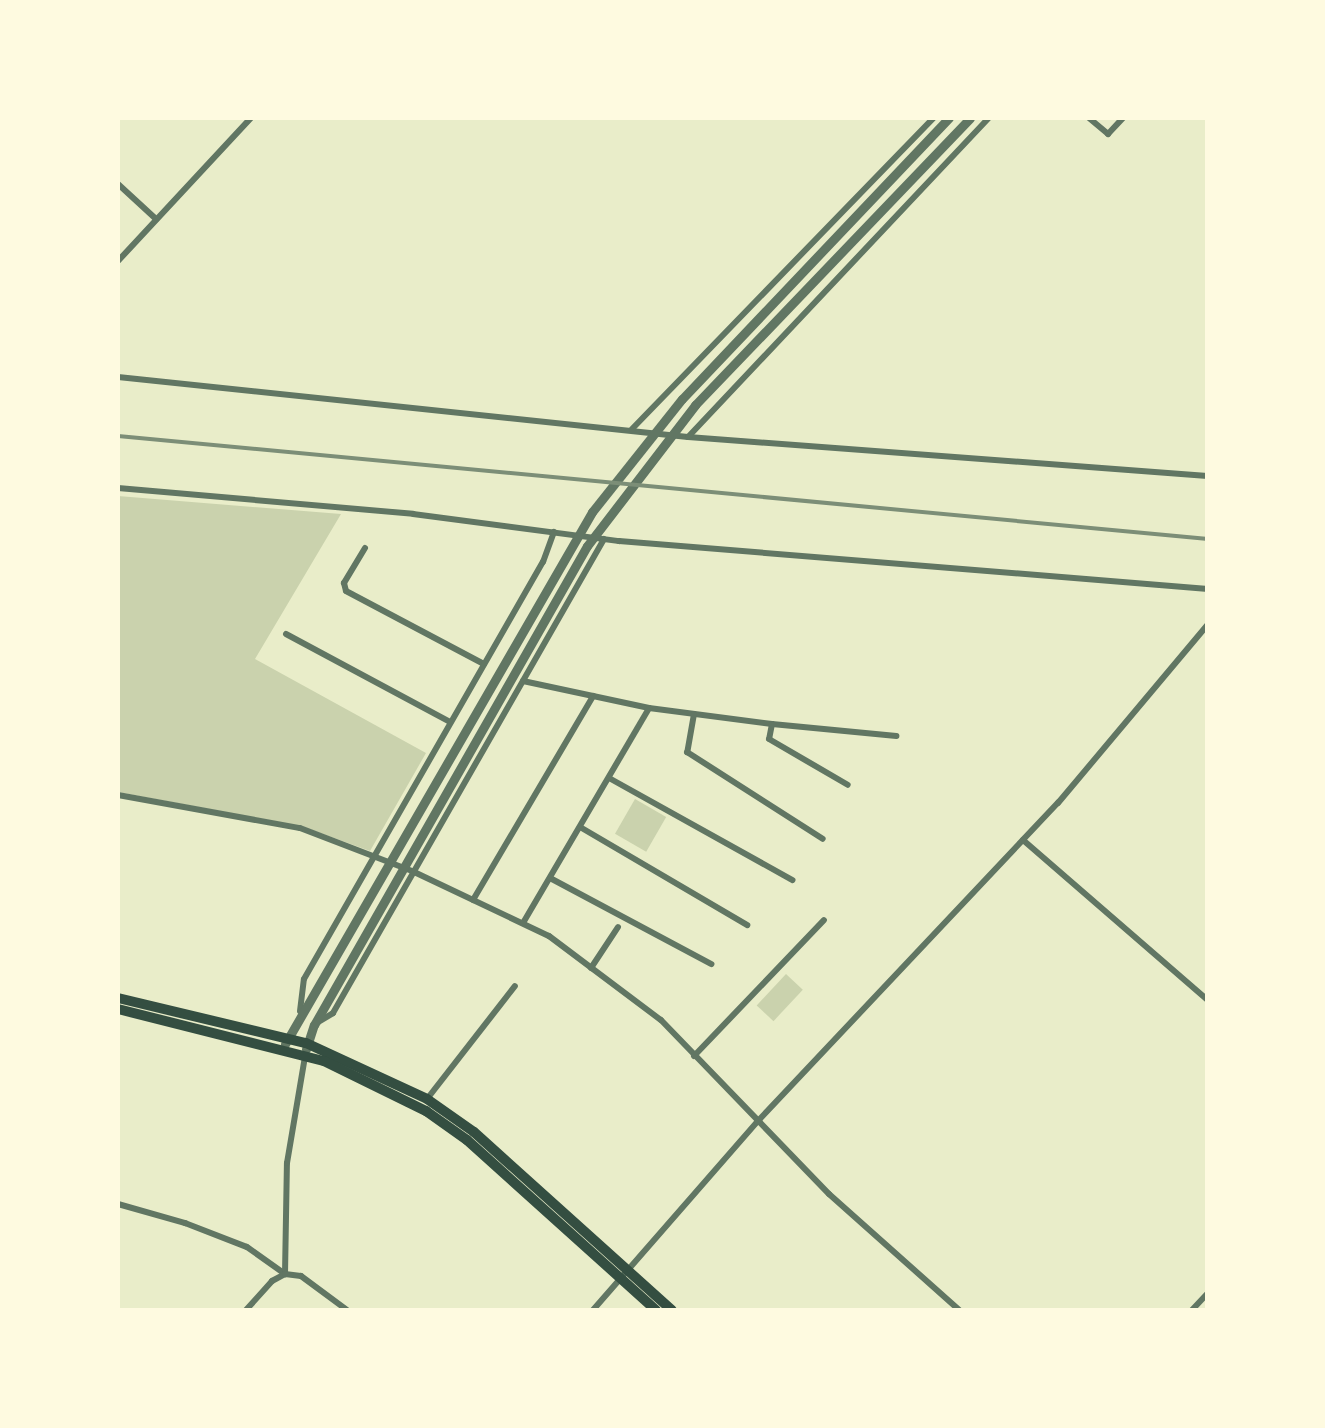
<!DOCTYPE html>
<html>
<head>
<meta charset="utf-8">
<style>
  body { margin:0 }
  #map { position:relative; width:1325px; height:1428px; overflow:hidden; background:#e9edc9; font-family:Arial,sans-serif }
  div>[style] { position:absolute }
  .green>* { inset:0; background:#cad2ad; transform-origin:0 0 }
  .minor>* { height:6px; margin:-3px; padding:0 3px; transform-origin:3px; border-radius:3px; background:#617663 }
  .tertiary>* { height:9px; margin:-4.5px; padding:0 4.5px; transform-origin:4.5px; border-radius:4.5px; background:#617663 }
  .secondary>* { height:10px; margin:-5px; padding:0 5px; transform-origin:5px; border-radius:5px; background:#344e41 }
  .rail>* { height:4px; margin:-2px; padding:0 2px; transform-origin:2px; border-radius:2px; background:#7c8e77 }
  span { translate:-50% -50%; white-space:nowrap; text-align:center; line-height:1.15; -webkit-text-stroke:10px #fefae0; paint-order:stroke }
  .frame { position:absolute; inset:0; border:120px solid #fefae0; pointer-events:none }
</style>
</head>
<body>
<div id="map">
  <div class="green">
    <i style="clip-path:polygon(118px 496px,341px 514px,255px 659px,426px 753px,370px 851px,301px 826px,118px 792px)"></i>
    <i style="left:635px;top:799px;width:36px;height:40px;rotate:30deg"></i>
    <i style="left:786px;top:974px;width:23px;height:43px;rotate:43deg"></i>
  </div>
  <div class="minor">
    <i style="left:1089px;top:118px;width:25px;rotate:40deg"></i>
    <i style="left:1108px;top:134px;width:22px;rotate:-47deg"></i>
    <i style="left:118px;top:184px;width:52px;rotate:42.6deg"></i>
    <i style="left:118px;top:261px;width:195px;rotate:-47.1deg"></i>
    <i style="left:118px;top:377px;width:573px;rotate:6.01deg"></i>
    <i style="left:688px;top:437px;width:521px;rotate:4.29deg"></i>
    <i style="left:632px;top:429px;width:433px;rotate:-45.9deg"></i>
    <i style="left:689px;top:436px;width:437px;rotate:-46.7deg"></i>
    <i style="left:118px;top:488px;width:296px;rotate:5deg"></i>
    <i style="left:413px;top:514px;width:208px;rotate:7.5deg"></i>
    <i style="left:619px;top:541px;width:591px;rotate:4.66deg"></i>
    <i style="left:365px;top:548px;width:41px;rotate:121deg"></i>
    <i style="left:344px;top:583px;width:8px;rotate:76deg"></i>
    <i style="left:346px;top:591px;width:156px;rotate:27.9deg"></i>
    <i style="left:286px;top:634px;width:186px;rotate:28.2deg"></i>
    <i style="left:523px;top:681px;width:129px;rotate:12.1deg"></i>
    <i style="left:649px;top:708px;width:124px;rotate:7.4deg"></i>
    <i style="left:772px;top:724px;width:15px;rotate:101deg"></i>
    <i style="left:769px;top:739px;width:91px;rotate:30.2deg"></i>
    <i style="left:694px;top:714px;width:39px;rotate:100deg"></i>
    <i style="left:687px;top:752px;width:161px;rotate:32.6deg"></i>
    <i style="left:772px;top:724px;width:125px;rotate:5.5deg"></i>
    <i style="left:609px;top:778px;width:210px;rotate:29.1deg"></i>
    <i style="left:118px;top:795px;width:185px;rotate:10.3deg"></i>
    <i style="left:300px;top:828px;width:120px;rotate:21deg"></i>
    <i style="left:412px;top:871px;width:152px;rotate:25.4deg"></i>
    <i style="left:549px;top:936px;width:140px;rotate:36.9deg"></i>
    <i style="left:661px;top:1020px;width:242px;rotate:46deg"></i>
    <i style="left:829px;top:1194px;width:174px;rotate:41.7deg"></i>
    <i style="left:580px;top:827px;width:194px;rotate:30.4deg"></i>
    <i style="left:1023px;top:840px;width:245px;rotate:40.9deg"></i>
    <i style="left:550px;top:878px;width:183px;rotate:28.1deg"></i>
    <i style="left:473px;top:900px;width:237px;rotate:-59.5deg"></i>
    <i style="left:523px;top:923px;width:249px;rotate:-59.6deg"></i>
    <i style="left:591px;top:968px;width:49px;rotate:-56.6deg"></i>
    <i style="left:300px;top:1011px;width:32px;rotate:-83deg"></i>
    <i style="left:304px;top:979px;width:481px;rotate:-60.2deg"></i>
    <i style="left:543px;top:562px;width:32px;rotate:-70deg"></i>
    <i style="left:315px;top:1024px;width:21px;rotate:-31deg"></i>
    <i style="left:333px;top:1013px;width:546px;rotate:-60.24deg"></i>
    <i style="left:694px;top:1056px;width:188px;rotate:-46.3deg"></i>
    <i style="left:427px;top:1099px;width:143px;rotate:-52.1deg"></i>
    <i style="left:118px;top:1204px;width:70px;rotate:15.8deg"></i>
    <i style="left:185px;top:1223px;width:66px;rotate:21.2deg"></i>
    <i style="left:247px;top:1247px;width:47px;rotate:35.4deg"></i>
    <i style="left:285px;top:1274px;width:111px;rotate:-89deg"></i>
    <i style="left:287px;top:1163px;width:108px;rotate:-80.4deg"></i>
    <i style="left:246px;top:1310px;width:39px;rotate:-48deg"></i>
    <i style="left:272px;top:1281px;width:15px;rotate:-28deg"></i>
    <i style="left:285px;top:1274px;width:16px;rotate:7deg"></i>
    <i style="left:301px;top:1276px;width:57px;rotate:36.5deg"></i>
    <i style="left:593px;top:1310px;width:249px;rotate:-48.9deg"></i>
    <i style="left:757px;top:1122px;width:439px;rotate:-46.7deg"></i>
    <i style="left:1058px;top:803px;width:234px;rotate:-50deg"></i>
    <i style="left:1192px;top:1310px;width:23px;rotate:-47deg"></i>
  </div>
  <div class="tertiary">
    <i style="left:285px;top:1044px;width:614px;rotate:-60.01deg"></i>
    <i style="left:592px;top:512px;width:144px;rotate:-51.5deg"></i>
    <i style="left:682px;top:399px;width:388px;rotate:-46.5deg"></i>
    <i style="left:306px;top:1049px;width:25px;rotate:-72deg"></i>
    <i style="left:314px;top:1025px;width:551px;rotate:-60.32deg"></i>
    <i style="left:587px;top:546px;width:178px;rotate:-52.5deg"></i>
    <i style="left:695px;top:405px;width:397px;rotate:-46.2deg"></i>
  </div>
  <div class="secondary">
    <i style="left:118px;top:998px;width:193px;rotate:13.5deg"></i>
    <i style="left:306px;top:1043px;width:133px;rotate:24.8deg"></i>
    <i style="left:427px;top:1099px;width:57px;rotate:35.1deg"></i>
    <i style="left:474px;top:1132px;width:266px;rotate:42deg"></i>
    <i style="left:118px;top:1009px;width:212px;rotate:14.2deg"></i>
    <i style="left:324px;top:1061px;width:114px;rotate:26.1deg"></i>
    <i style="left:426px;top:1111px;width:50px;rotate:35.3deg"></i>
    <i style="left:467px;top:1140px;width:254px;rotate:42deg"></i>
  </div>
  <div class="rail">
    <i style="left:118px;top:436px;width:1095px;rotate:5.4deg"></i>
  </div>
  <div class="frame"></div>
</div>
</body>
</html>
